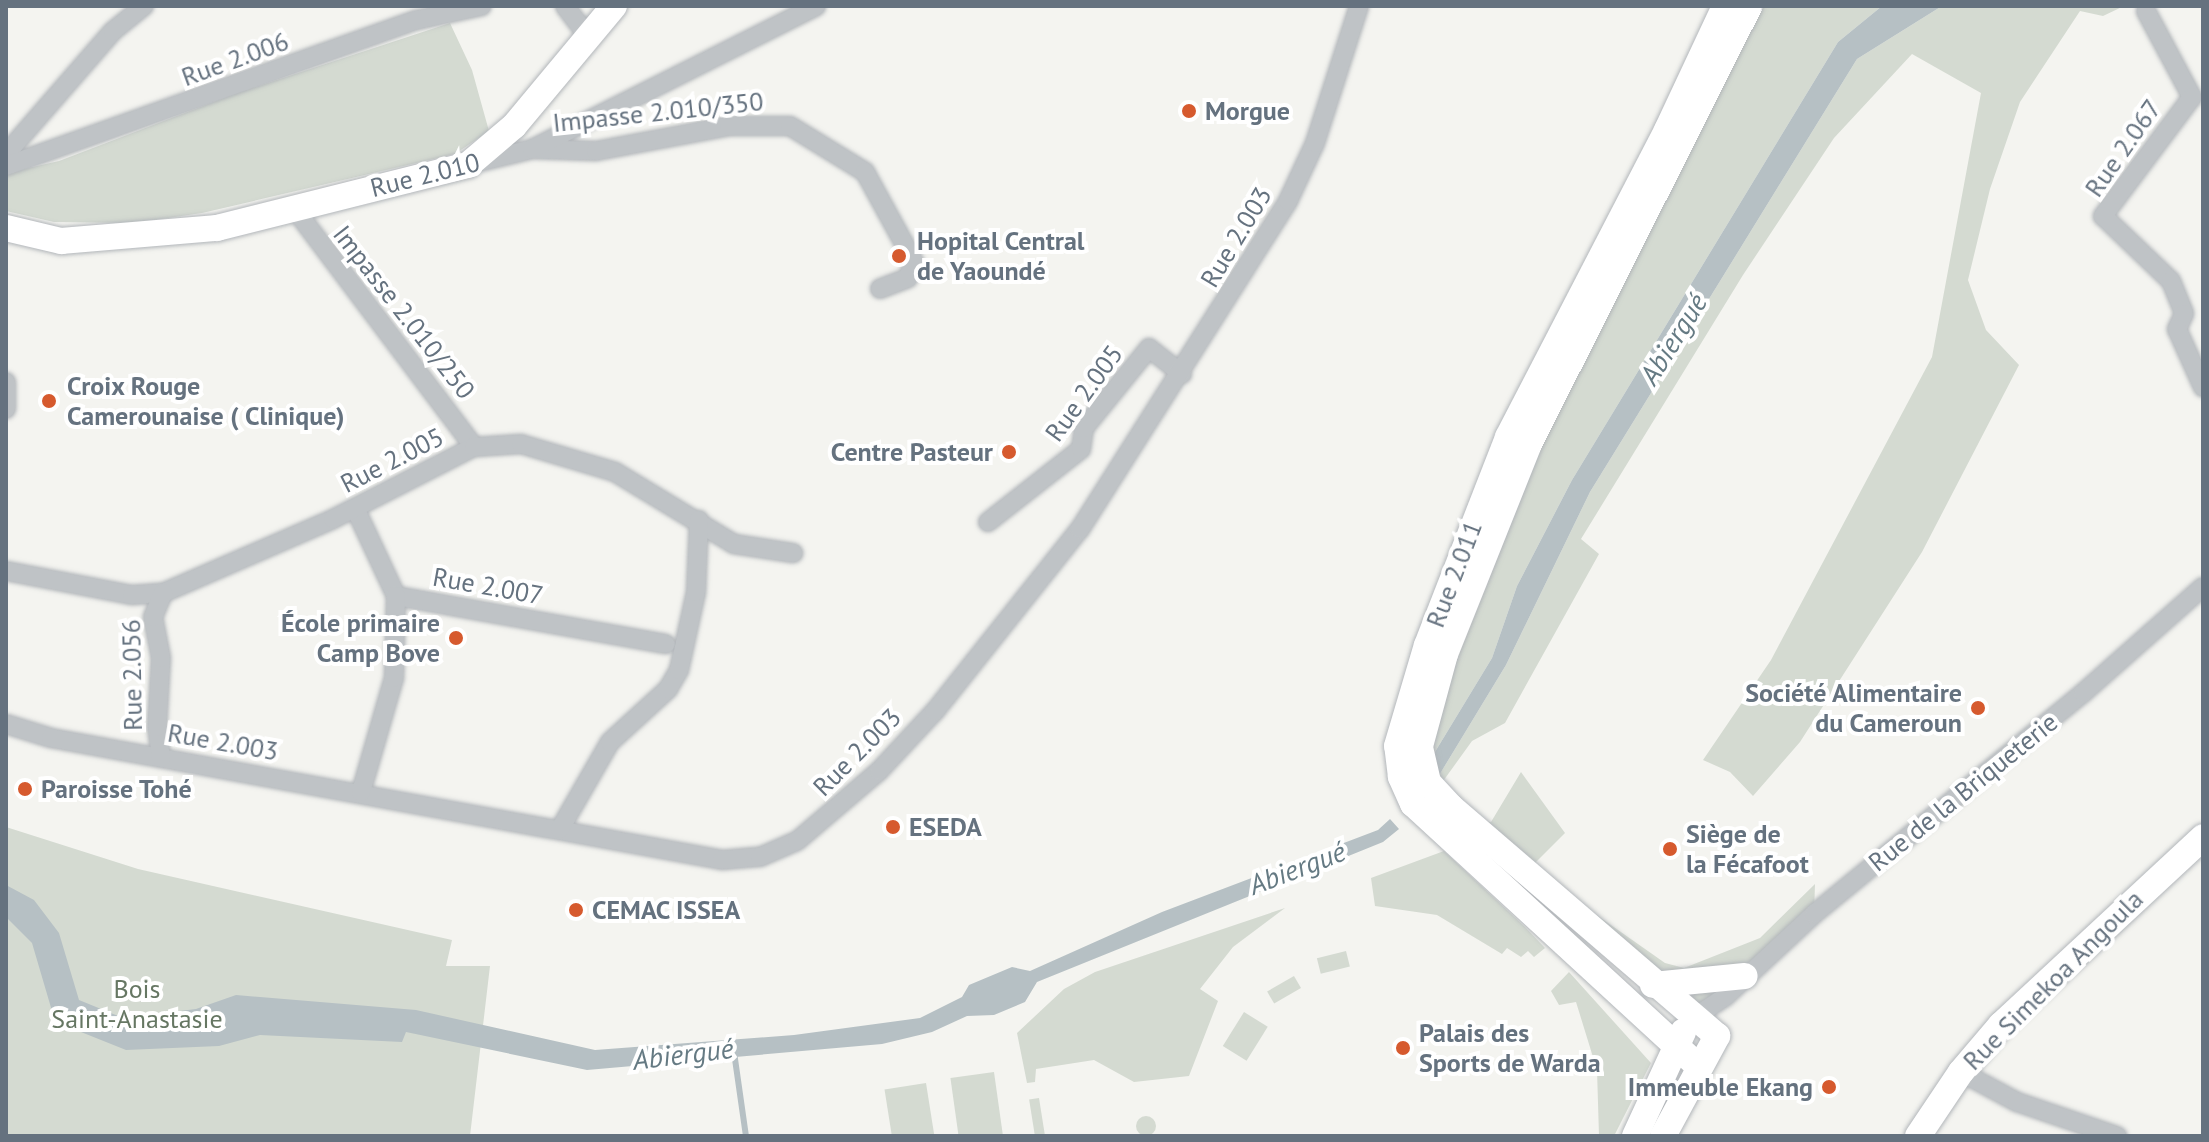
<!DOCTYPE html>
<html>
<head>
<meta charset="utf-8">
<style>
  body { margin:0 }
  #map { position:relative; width:2209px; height:1142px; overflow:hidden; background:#f4f4f0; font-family:"PT Sans",sans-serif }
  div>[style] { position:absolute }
  .green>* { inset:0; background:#d4dad1; transform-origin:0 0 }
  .round { border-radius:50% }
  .water>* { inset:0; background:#b6c0c4 }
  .stream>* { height:6px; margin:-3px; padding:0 3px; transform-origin:3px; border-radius:3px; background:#b6c0c4 }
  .roads { filter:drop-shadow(0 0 2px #b2b6ba) drop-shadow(0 0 2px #b2b6ba) }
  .street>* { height:18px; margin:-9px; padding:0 9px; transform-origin:9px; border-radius:9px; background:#bfc3c6 }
  .secondary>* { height:26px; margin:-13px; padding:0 13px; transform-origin:13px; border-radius:13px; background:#fff }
  .dots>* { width:22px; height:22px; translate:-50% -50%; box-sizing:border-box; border:4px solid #fff; border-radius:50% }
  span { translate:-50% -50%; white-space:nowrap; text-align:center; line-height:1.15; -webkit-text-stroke:8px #fff; paint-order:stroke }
  .street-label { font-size:26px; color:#65727f }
  .poi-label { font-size:26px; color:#65727f; font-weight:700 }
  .left { translate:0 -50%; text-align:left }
  .right { translate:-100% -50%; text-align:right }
  .park-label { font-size:26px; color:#667763 }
  .water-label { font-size:28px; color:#657a83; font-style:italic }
  .frame { position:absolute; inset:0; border:8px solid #65727f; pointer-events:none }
</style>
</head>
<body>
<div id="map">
  <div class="green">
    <i style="clip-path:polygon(1749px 6px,1882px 6px,1838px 42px,1572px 480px,1517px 586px,1492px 658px,1424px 770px,1423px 724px,1528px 446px)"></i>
    <i style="clip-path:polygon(1942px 6px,2124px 6px,2103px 16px,2080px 11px,2020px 102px,1990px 189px,1968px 280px,1986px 330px,2019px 365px,1922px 552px,1800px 742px,1753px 796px,1730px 772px,1703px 760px,1771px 660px,1932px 357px,1981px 93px,1912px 54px,1834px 138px,1743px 275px,1581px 539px,1599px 554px,1505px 723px,1472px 741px,1441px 784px,1480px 821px,1491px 822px,1521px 772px,1565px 833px,1534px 864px,1571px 897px,1665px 963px,1684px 968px,1760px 938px,1815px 884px,1814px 914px,1695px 1017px,1432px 787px,1506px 665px,1590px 492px,1857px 59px)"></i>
    <i style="clip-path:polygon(450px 23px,472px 70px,489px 131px,455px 154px,202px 213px,134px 223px,54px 222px,6px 211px,6px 173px,59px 161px,237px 93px)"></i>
    <i style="clip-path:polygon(6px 827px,138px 869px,452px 940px,446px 966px,490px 966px,470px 1136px,6px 1136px)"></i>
    <i style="clip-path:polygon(1444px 851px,1525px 927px,1545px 948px,1534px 957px,1528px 951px,1521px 957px,1507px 948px,1502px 954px,1437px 915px,1375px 906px,1371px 878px)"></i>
    <i style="clip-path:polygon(1285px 908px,1233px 947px,1200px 989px,1218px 1001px,1189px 1076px,1134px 1082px,1094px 1060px,1036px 1069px,1035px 1082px,1027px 1083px,1017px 1033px,1064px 989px,1095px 972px)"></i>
    <i style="left:1346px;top:951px;width:16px;height:30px;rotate:76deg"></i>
    <i style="clip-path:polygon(1569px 972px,1651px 1063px,1614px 1136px,1599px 1136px,1597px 1070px,1576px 1002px,1559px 1005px,1551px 991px)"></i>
    <i style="left:1294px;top:976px;width:14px;height:31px;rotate:60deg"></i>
    <i style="left:1244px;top:1012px;width:28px;height:40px;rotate:32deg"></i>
    <i style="left:994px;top:1072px;width:65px;height:44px;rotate:82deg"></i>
    <i style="left:926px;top:1083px;width:54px;height:42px;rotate:81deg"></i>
    <i style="left:1039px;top:1098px;width:38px;height:10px;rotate:81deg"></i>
    <i class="round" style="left:1136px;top:1116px;width:20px;height:20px"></i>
  </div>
  <div class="water">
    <i style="clip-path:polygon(1882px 6px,1942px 6px,1857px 59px,1590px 492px,1506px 665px,1432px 787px,1424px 770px,1492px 658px,1517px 586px,1572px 480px,1838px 42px)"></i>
    <i style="clip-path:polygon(1390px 819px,1399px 829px,1383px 842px,1037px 982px,1025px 1002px,994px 1015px,967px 1016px,932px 1032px,882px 1044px,587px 1070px,406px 1032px,402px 1042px,260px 1035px,219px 1046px,126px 1050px,81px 1032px,52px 1011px,32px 943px,6px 917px,6px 885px,34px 900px,59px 933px,79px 1000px,123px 1018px,196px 1009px,236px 995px,416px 1010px,595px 1050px,794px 1035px,920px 1018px,962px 997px,969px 985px,1012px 967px,1030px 971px,1162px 912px,1378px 830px)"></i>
  </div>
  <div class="stream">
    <i style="left:734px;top:1052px;width:85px;rotate:81.9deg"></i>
  </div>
  <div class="roads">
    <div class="street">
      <i style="left:565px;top:6px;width:40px;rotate:53deg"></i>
      <i style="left:2146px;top:11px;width:98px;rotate:61.9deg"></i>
      <i style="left:2192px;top:97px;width:149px;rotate:126.8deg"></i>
      <i style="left:2103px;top:216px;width:94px;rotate:43.7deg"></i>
      <i style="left:2171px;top:281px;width:35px;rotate:68deg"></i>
      <i style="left:2184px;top:314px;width:17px;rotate:115deg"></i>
      <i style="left:2177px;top:329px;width:64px;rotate:65.9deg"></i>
      <i style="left:532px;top:149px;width:64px;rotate:1.8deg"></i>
      <i style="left:596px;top:151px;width:135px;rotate:-10.6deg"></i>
      <i style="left:729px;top:126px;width:61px"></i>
      <i style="left:790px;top:126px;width:88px;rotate:31.5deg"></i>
      <i style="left:865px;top:172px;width:102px;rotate:61.4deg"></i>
      <i style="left:914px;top:262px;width:17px;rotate:111deg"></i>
      <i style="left:908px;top:278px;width:30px;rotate:159deg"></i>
      <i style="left:6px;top:154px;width:163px;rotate:-49deg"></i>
      <i style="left:113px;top:31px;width:40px;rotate:-39deg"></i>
      <i style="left:475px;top:163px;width:59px;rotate:-13.8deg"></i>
      <i style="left:532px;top:149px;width:318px;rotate:-26.7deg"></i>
      <i style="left:6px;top:166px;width:436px;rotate:-19.6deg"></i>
      <i style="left:417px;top:20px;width:66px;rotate:-12.2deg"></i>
      <i style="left:294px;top:208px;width:299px;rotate:53deg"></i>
      <i style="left:6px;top:382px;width:27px;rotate:90deg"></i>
      <i style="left:355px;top:508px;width:97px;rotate:65deg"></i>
      <i style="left:396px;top:596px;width:274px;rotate:10.1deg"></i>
      <i style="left:988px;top:522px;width:118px;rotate:-38.1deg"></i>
      <i style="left:1081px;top:449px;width:21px;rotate:-82deg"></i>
      <i style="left:1084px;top:428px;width:103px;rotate:-50.9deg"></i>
      <i style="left:1149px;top:348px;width:42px;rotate:38.2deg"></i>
      <i style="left:6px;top:571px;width:128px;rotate:10.8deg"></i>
      <i style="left:132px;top:595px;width:31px;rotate:-4deg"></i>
      <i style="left:163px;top:593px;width:185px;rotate:-23.5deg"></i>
      <i style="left:333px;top:519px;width:158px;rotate:-27.1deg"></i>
      <i style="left:474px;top:447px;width:47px;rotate:-3.7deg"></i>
      <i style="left:521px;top:444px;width:98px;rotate:16.6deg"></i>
      <i style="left:615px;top:472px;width:139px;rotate:31.2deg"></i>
      <i style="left:734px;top:544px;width:60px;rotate:8.7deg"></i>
      <i style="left:6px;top:724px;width:47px;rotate:17.3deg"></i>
      <i style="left:51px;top:738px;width:682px;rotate:10.3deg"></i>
      <i style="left:722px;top:860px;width:38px;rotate:-5deg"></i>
      <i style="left:760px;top:857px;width:40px;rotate:-23.4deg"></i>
      <i style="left:797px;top:841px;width:108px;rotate:-40.5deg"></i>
      <i style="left:879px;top:771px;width:82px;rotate:-47deg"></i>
      <i style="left:935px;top:711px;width:233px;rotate:-51.5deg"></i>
      <i style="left:1080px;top:529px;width:388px;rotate:-57.6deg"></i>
      <i style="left:1288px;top:201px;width:64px;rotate:-65deg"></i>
      <i style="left:1315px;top:143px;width:144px;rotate:-72.2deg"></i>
      <i style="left:161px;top:758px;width:31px;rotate:-97deg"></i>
      <i style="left:157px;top:727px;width:69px;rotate:-86.7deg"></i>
      <i style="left:161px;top:658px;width:42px;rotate:-101deg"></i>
      <i style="left:153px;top:617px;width:26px;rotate:-67deg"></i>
      <i style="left:361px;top:792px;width:119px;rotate:-73.9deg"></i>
      <i style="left:394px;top:678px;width:82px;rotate:-88.6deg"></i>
      <i style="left:560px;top:829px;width:100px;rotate:-60.1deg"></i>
      <i style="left:610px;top:742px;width:79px;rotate:-42.4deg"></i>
      <i style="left:668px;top:689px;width:22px;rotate:-60deg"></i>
      <i style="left:679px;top:670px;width:80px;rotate:-77.7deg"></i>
      <i style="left:696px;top:592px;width:72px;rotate:-87.6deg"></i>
      <i style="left:1695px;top:1017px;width:36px;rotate:-34deg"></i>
      <i style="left:1725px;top:997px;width:122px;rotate:-43deg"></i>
      <i style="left:1814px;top:914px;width:348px;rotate:-39.4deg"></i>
      <i style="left:2083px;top:693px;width:160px;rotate:-41.5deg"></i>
      <i style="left:1961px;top:1072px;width:64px;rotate:28.2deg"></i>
      <i style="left:2017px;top:1102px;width:106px;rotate:18.8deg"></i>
    </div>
    <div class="secondary">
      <i style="left:6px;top:228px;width:57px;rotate:13.3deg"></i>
      <i style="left:61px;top:241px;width:157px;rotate:-4.8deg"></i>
      <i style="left:217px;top:228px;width:259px;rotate:-14.1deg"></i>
      <i style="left:468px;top:165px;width:60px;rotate:-40.3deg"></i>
      <i style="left:514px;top:126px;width:156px;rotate:-50.2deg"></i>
      <i style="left:1653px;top:985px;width:92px;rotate:-5.6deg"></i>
      <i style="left:1698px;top:1066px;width:387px;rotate:-137.4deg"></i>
      <i style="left:1413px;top:804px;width:30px;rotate:-114deg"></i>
      <i style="left:1401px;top:777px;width:31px;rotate:-97deg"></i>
      <i style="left:1397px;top:746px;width:105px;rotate:-73.5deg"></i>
      <i style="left:1427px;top:645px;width:223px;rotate:-68.7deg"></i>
      <i style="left:1508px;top:437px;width:346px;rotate:-62.6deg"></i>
      <i style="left:1667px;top:130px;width:137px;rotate:-64.9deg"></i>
      <i style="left:1635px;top:1136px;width:115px;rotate:-65.2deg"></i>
      <i style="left:1663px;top:1136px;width:114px;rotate:-61.6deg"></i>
      <i style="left:1717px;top:1036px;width:351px;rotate:-139.3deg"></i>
      <i style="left:1451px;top:807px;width:34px;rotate:-133deg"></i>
      <i style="left:1428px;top:782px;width:37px;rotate:-103deg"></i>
      <i style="left:1420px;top:746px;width:95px;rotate:-74.8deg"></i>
      <i style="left:1445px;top:654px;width:224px;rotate:-68.2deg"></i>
      <i style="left:1528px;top:446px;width:492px;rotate:-63.3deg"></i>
      <i style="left:1918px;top:1136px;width:77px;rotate:-56.1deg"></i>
      <i style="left:1961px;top:1072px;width:62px;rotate:-49.6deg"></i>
      <i style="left:2001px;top:1025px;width:276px;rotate:-42.9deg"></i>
    </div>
  </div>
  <div class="dots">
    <i style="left:1189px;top:111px;background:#d65a2e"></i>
    <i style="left:899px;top:256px;background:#d65a2e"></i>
    <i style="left:49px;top:401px;background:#d65a2e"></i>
    <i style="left:1009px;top:452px;background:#d65a2e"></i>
    <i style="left:456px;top:638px;background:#d65a2e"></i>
    <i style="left:1978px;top:708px;background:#d65a2e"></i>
    <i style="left:25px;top:789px;background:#d65a2e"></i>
    <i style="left:893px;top:827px;background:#d65a2e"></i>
    <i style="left:1670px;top:849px;background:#d65a2e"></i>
    <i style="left:576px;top:910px;background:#d65a2e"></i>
    <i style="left:1403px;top:1048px;background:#d65a2e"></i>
    <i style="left:1829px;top:1087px;background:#d65a2e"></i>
  </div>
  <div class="street-label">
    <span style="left:235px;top:59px;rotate:-20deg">Rue 2.006</span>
    <span style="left:658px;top:112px;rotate:-6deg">Impasse 2.010/350</span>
    <span style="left:2123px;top:148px;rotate:-55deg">Rue 2.067</span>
    <span style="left:425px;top:175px;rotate:-14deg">Rue 2.010</span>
    <span style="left:1236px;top:237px;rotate:-59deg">Rue 2.003</span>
    <span style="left:404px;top:312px;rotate:52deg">Impasse 2.010/250</span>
    <span style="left:1084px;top:393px;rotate:-54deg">Rue 2.005</span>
    <span style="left:392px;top:460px;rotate:-27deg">Rue 2.005</span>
    <span style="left:1454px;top:574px;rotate:-69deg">Rue 2.011</span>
    <span style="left:488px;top:586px;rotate:10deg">Rue 2.007</span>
    <span style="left:132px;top:675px;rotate:-91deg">Rue 2.056</span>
    <span style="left:223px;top:742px;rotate:10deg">Rue 2.003</span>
    <span style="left:857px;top:752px;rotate:-45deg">Rue 2.003</span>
    <span style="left:1963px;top:792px;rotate:-39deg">Rue de la Briqueterie</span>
    <span style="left:2053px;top:980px;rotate:-45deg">Rue Simekoa Angoula</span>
  </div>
  <div class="poi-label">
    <span class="left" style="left:1205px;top:111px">Morgue</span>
    <span class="left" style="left:917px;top:256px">Hopital Central<br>de Yaoundé</span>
    <span class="left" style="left:67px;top:401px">Croix Rouge<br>Camerounaise ( Clinique)</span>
    <span class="right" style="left:993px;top:452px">Centre Pasteur</span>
    <span class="right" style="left:440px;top:638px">École primaire<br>Camp Bove</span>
    <span class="right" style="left:1962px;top:708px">Société Alimentaire<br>du Cameroun</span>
    <span class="left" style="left:41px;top:789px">Paroisse Tohé</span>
    <span class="left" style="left:909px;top:827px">ESEDA</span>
    <span class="left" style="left:1686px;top:849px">Siège de<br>la Fécafoot</span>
    <span class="left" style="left:592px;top:910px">CEMAC ISSEA</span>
    <span class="left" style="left:1419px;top:1048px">Palais des<br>Sports de Warda</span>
    <span class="right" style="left:1813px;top:1087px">Immeuble Ekang</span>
  </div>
  <div class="park-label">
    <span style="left:137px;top:1004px">Bois<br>Saint-Anastasie</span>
  </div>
  <div class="water-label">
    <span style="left:1673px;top:339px;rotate:-58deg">Abiergué</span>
    <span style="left:1297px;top:868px;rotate:-21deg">Abiergué</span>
    <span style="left:683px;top:1054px;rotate:-7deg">Abiergué</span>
  </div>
  <div class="frame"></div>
</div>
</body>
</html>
